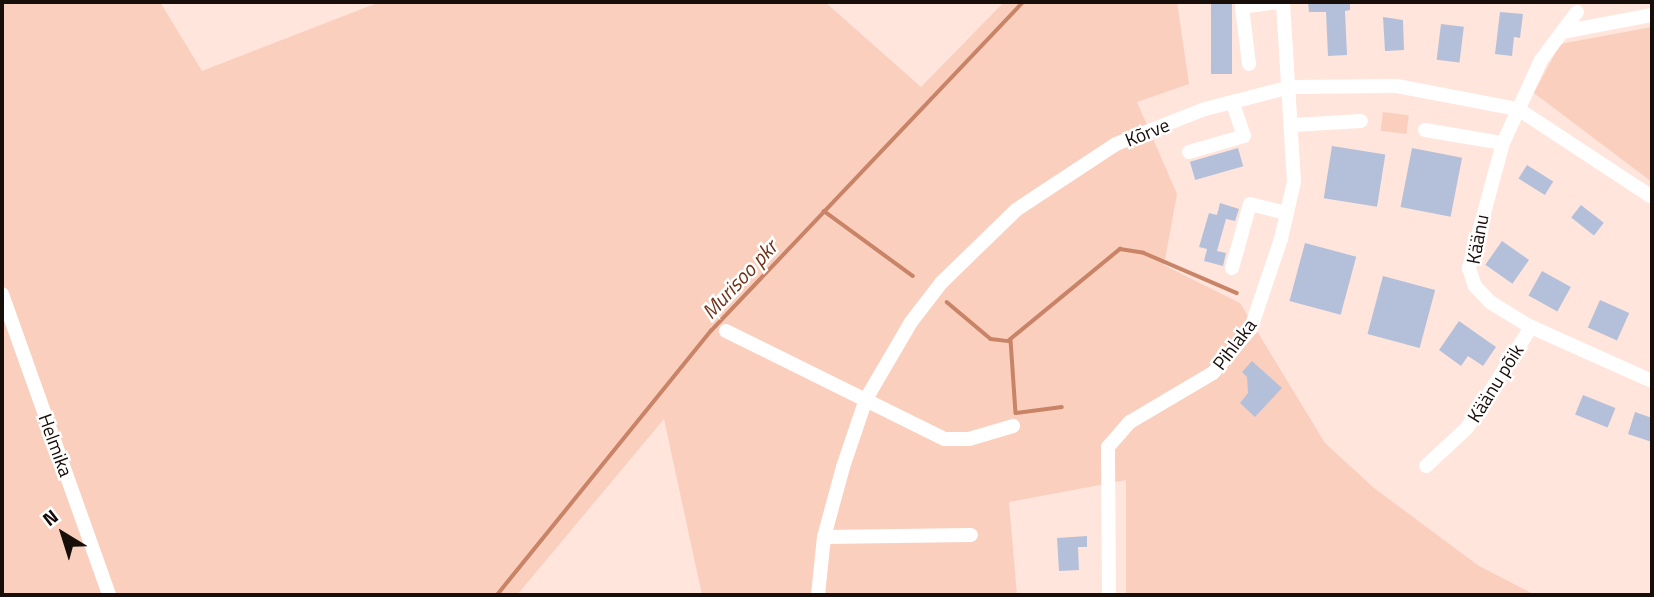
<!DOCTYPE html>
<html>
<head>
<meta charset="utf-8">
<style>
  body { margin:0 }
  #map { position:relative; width:1654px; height:597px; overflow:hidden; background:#ffe5db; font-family:"Titillium Web",sans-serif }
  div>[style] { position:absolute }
  .green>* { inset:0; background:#facfbe; transform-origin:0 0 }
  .stream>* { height:3.5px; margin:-1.75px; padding:0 1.75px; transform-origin:1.75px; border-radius:1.75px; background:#c98367 }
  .building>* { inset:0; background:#b4c0da; transform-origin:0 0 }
  .minor>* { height:14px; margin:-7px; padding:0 7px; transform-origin:7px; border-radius:7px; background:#fff }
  span { translate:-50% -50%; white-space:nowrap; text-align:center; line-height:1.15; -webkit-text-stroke:5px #fff; paint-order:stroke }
  .street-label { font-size:19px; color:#180e09 }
  .water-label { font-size:21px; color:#733215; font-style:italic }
  .frame { position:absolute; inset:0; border:4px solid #180e09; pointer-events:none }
  .north { position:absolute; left:28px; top:499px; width:70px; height:70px; -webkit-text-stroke:5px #fff; paint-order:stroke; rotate:322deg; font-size:19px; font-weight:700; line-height:28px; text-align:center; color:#180e09 }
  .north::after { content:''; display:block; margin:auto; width:24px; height:32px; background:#180e09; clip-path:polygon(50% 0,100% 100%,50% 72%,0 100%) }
</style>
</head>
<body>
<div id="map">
  <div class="green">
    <i style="clip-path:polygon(2px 2px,160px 2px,202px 71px,380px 2px,825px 2px,921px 87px,1004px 2px,1177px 2px,1189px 84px,1137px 102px,1177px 194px,1164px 265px,1240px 303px,1325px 443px,1374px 488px,1479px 566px,1535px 595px,1126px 595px,1126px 480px,1009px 502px,1017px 595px,702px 595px,664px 419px,517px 595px,2px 595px)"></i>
    <i style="clip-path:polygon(1652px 27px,1652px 182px,1534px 93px,1560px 44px)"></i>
    <i style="left:1383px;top:112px;width:26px;height:19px;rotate:7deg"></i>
  </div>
  <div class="stream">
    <i style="left:824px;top:211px;width:110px;rotate:36.1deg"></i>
    <i style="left:947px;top:302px;width:57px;rotate:40.1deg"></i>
    <i style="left:991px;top:339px;width:17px;rotate:7deg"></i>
    <i style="left:1008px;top:341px;width:145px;rotate:-39.4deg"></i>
    <i style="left:1120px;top:249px;width:24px;rotate:9deg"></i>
    <i style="left:1144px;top:253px;width:101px;rotate:23.3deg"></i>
    <i style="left:1011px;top:340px;width:73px;rotate:86.1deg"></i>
    <i style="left:1016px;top:413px;width:46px;rotate:-7.4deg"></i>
    <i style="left:497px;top:595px;width:340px;rotate:-51deg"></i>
    <i style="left:711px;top:331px;width:453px;rotate:-46.5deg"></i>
  </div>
  <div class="building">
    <i style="left:1211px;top:2px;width:21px;height:72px"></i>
    <i style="clip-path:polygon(1308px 2px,1350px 2px,1350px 10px,1345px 11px,1347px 55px,1328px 56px,1326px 12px,1309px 12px)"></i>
    <i style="clip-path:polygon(1500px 12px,1523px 14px,1520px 38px,1514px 37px,1512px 56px,1495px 54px)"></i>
    <i style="clip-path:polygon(1383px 17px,1403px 20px,1404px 50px,1385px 51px)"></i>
    <i style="left:1441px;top:24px;width:23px;height:36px;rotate:7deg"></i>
    <i style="left:1332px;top:146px;width:54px;height:53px;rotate:9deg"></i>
    <i style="left:1238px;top:148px;width:19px;height:50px;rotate:74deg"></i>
    <i style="left:1412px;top:148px;width:51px;height:60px;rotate:11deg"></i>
    <i style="left:1527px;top:165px;width:31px;height:16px;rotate:32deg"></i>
    <i style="clip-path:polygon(1220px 203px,1239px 209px,1235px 221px,1226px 219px,1217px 251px,1226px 253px,1223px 266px,1204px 261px,1207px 249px,1199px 247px,1209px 213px,1217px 215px)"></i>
    <i style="left:1581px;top:205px;width:29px;height:16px;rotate:38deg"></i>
    <i style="left:1502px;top:241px;width:33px;height:29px;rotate:35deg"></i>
    <i style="left:1305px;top:243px;width:53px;height:60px;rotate:15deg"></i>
    <i style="left:1542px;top:271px;width:33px;height:28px;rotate:29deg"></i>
    <i style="left:1383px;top:276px;width:54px;height:60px;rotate:15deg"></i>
    <i style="left:1600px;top:300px;width:32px;height:30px;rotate:24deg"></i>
    <i style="clip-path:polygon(1459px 321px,1496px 347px,1483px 366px,1468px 356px,1461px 366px,1439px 350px)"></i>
    <i style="clip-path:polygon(1252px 361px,1282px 388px,1255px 417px,1240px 403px,1248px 393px,1247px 377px,1242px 372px)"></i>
    <i style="left:1583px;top:395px;width:35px;height:21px;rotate:22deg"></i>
    <i style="clip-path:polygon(1635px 412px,1652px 418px,1652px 442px,1628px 434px)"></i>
    <i style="clip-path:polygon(1087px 536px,1087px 547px,1078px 547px,1079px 570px,1059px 571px,1057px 538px)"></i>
  </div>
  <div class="minor">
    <i style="left:1577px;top:12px;width:60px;rotate:126.9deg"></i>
    <i style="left:1541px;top:60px;width:91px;rotate:114.6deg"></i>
    <i style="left:1503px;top:143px;width:130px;rotate:105.2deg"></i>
    <i style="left:1469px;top:268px;width:19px;rotate:72deg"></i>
    <i style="left:1475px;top:286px;width:22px;rotate:47deg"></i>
    <i style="left:1490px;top:302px;width:46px;rotate:31.6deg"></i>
    <i style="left:1529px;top:326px;width:135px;rotate:24.1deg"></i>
    <i style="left:1562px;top:32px;width:92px;rotate:-10.7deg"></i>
    <i style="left:1249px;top:64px;width:57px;rotate:-97deg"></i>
    <i style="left:1242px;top:7px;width:36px;rotate:-8deg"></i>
    <i style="left:1293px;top:125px;width:68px;rotate:-3.4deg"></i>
    <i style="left:1425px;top:130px;width:79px;rotate:9.5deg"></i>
    <i style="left:1189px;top:152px;width:57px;rotate:-16.2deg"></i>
    <i style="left:1244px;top:136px;width:36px;rotate:-109deg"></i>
    <i style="left:1232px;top:268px;width:66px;rotate:-74.3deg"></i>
    <i style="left:1250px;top:204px;width:38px;rotate:14deg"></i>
    <i style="left:2px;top:294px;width:319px;rotate:70.4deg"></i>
    <i style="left:726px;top:331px;width:244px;rotate:26.3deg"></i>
    <i style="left:945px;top:439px;width:24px"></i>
    <i style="left:969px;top:439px;width:46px;rotate:-16.5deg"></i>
    <i style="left:1426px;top:466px;width:56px;rotate:-42.8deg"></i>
    <i style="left:1467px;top:428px;width:120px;rotate:-57.6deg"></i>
    <i style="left:824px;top:537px;width:147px;rotate:-0.8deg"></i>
    <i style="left:818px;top:595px;width:58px;rotate:-84.1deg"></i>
    <i style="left:824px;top:537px;width:73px;rotate:-74.8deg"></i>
    <i style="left:843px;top:467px;width:72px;rotate:-71.3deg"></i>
    <i style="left:866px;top:399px;width:89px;rotate:-59.7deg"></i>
    <i style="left:911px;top:322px;width:49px;rotate:-52.4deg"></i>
    <i style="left:941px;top:283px;width:105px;rotate:-44.2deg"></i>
    <i style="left:1016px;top:210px;width:120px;rotate:-33.4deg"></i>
    <i style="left:1116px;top:144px;width:96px;rotate:-21.5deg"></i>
    <i style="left:1205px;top:109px;width:88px;rotate:-14.5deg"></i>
    <i style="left:1290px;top:87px;width:107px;rotate:-0.5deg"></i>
    <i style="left:1397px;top:86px;width:123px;rotate:10.8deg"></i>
    <i style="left:1518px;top:109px;width:160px;rotate:33.3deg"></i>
    <i style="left:1109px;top:595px;width:148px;rotate:-90.4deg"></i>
    <i style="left:1108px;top:447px;width:33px;rotate:-49deg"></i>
    <i style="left:1130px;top:422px;width:96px;rotate:-30.6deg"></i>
    <i style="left:1213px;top:373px;width:59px;rotate:-49.8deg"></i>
    <i style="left:1251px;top:328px;width:94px;rotate:-71.4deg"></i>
    <i style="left:1281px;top:239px;width:58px;rotate:-77.2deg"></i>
    <i style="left:1294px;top:182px;width:180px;rotate:-93.5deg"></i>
  </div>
  <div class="street-label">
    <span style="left:1147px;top:132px;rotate:-22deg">Kõrve</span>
    <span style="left:1477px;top:239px;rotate:-79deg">Käänu</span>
    <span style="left:1234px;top:344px;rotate:-53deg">Pihlaka</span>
    <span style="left:1495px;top:383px;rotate:-58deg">Käänu põik</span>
    <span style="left:56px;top:445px;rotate:70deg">Helmika</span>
  </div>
  <div class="water-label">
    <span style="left:739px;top:279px;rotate:-47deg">Murisoo pkr</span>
  </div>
  <div class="frame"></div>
  <div class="north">N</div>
</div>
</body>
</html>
